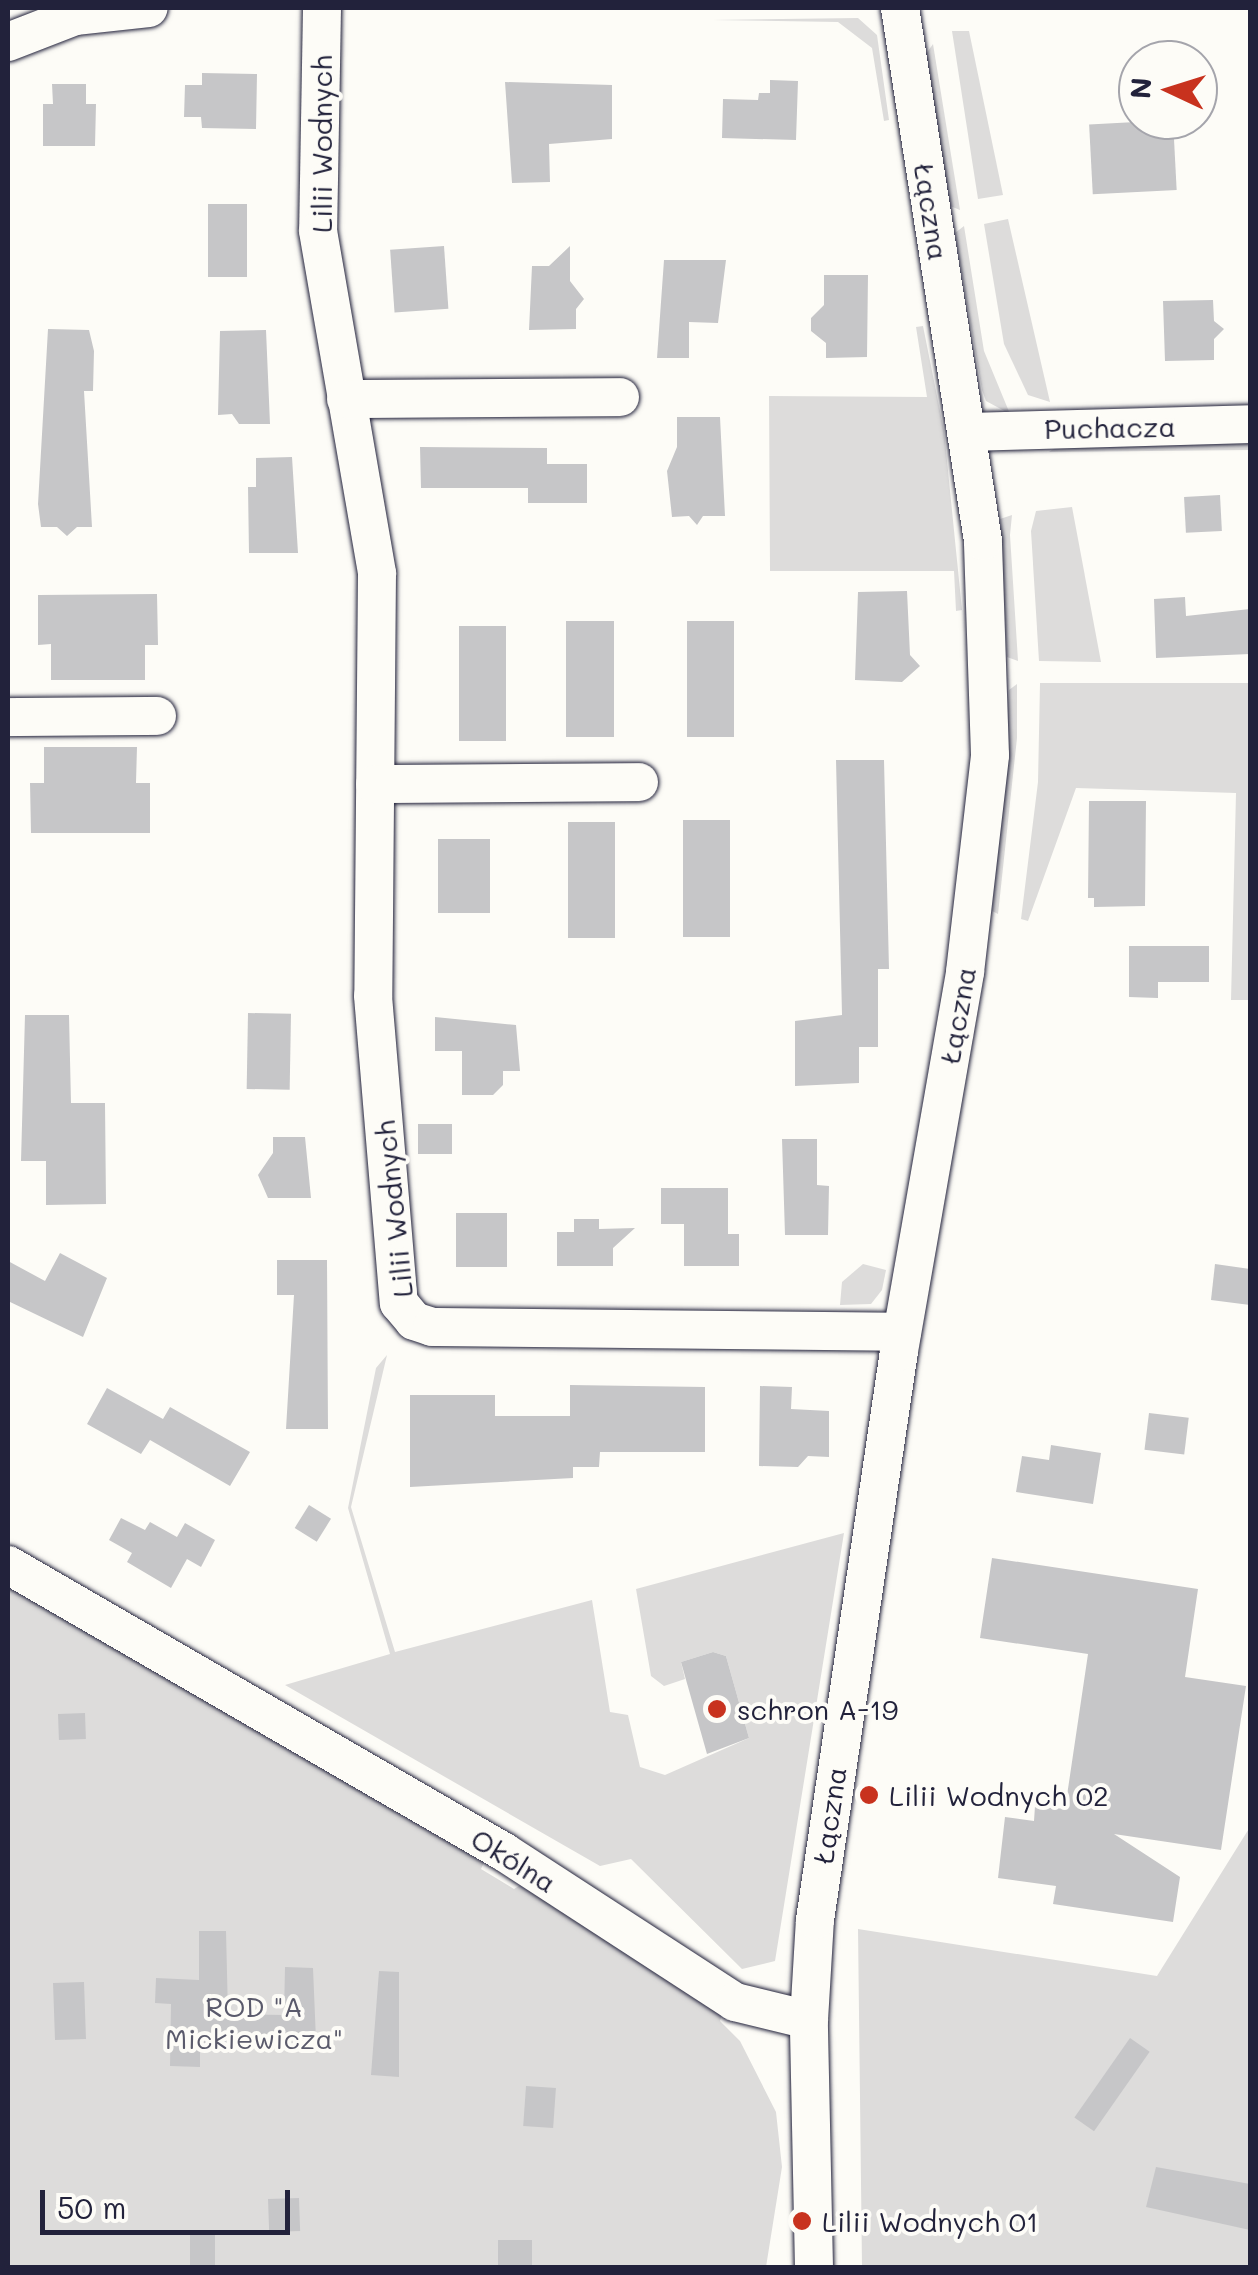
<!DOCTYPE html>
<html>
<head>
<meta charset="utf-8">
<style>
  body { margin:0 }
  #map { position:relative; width:1258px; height:2275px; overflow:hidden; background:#fdfcf7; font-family:Mali,sans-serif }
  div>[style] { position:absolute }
  .green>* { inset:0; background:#dddcdb }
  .building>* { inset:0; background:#c6c6c8; transform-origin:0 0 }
  .roads { filter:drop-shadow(0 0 2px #22223b) drop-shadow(0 0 2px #22223b) }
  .minor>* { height:38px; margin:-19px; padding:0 19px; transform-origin:19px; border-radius:19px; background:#fdfcf7 }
  .dots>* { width:28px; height:28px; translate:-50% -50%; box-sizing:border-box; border:5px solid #fdfcf7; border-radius:50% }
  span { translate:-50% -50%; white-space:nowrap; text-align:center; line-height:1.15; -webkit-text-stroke:8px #fdfcf7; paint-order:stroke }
  .street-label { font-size:28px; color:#22223b }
  .poi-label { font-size:28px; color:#22223b }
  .left { translate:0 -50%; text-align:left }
  .park-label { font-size:28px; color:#5a5a6b }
  .frame { position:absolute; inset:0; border:10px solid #22223b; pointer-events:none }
  .north { position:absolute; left:1118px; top:40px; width:100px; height:100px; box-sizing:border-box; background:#fdfcf7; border:2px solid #a5a5ac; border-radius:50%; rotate:274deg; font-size:28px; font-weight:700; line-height:40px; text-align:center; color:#22223b }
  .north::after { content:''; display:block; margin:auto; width:35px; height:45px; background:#c8321e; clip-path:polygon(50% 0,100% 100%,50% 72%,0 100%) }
  .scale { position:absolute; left:40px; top:2190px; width:250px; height:45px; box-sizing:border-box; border:5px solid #22223b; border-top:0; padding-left:12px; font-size:30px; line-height:35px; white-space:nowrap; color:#22223b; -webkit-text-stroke:8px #fdfcf7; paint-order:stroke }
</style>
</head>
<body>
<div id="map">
  <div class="green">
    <i style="clip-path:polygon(858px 18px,877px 35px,889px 120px,884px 121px,872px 48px,838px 22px,712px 20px)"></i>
    <i style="clip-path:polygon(952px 31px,969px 31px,1003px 195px,978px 199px)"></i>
    <i style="clip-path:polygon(933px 44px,960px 210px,950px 206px,926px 54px)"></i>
    <i style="clip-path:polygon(1008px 219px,1050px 402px,1028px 395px,1004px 344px,984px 224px)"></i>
    <i style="clip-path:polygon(964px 226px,984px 351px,1010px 414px,986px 401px,982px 390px,955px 233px)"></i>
    <i style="clip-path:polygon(923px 326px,944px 431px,962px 610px,956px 611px,954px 571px,770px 571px,769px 396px,927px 397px,916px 327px)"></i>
    <i style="clip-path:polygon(1250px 440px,1250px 450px,1049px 452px,1062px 443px)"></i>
    <i style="clip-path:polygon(1072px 507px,1101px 662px,1039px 661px,1031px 531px,1036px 511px)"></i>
    <i style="clip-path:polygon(1012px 515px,1010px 535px,1018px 661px,1007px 657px,1000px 519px)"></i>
    <i style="clip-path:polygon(1040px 683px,1250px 683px,1250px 1000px,1231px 1000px,1236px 793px,1076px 788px,1028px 921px,1021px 919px,1038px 782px)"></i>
    <i style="clip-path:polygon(1017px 684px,1017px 738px,998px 914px,992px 911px,1009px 690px)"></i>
    <i style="clip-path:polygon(863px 1264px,886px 1270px,882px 1290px,871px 1304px,840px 1305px,842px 1282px)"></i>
    <i style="clip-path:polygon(387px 1355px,351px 1507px,395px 1652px,592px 1600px,610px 1712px,628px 1715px,640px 1767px,665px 1775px,749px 1738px,726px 1656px,713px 1652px,681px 1662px,685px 1679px,664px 1686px,651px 1676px,636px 1589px,844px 1533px,775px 1961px,742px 1969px,631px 1859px,600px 1866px,285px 1685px,390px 1654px,348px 1508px,376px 1368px)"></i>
    <i style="clip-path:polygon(8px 1585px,485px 1860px,481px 1869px,514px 1889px,522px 1884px,723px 2012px,720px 2021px,740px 2041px,776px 2112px,782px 2167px,766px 2267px,8px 2266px)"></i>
    <i style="clip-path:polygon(1250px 1827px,1250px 2267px,862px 2267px,858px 1929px,1157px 1976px)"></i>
  </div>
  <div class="building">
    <i style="clip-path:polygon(202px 73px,257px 74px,256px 129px,202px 128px,201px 117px,184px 117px,185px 85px,202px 85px)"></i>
    <i style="clip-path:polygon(770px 80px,798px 81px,796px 140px,722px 138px,723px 99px,758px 100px,759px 93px,770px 93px)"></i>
    <i style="clip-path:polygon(505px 82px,612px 85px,612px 139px,549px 144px,550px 182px,512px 183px)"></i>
    <i style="clip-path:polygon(52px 84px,86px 84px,86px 104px,96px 104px,95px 146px,43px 146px,43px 104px,53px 104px)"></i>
    <i style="left:1173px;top:120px;width:70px;height:84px;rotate:87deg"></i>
    <i style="left:208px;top:204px;width:39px;height:73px"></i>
    <i style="left:444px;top:246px;width:63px;height:54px;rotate:86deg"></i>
    <i style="clip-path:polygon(570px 246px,570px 281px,584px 299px,576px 309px,576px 329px,529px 330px,532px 266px,549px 266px)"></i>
    <i style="clip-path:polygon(664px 260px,726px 260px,718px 323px,689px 322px,689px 358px,657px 358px)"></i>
    <i style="clip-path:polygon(824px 275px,868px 275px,867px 357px,826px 358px,826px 343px,811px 331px,811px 318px,824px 305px)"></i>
    <i style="clip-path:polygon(1213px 300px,1214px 321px,1224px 329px,1214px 339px,1214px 360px,1165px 361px,1163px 301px)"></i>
    <i style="clip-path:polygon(48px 329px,89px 330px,94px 351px,93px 391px,84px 391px,92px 527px,77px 527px,67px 536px,57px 527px,41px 527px,38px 504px)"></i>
    <i style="clip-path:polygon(266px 330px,270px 424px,239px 424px,232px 414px,218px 415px,220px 331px)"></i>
    <i style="clip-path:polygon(677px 417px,720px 417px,725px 516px,703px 516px,697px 525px,689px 516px,672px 517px,667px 471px,677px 447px)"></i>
    <i style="clip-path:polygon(420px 447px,547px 448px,547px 464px,587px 464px,587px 503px,528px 503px,528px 488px,421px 488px)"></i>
    <i style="clip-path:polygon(292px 457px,298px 553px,249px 553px,248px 487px,256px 487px,256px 458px)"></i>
    <i style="left:1220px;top:495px;width:36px;height:36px;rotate:87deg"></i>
    <i style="clip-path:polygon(907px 591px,910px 655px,920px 666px,902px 682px,855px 680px,858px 592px)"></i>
    <i style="clip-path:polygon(157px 594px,158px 645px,145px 645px,145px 680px,51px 680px,51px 644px,38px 645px,38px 595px)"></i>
    <i style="clip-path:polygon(1185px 597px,1186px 616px,1250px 609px,1250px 654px,1156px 658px,1154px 599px)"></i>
    <i style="left:566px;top:621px;width:48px;height:116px"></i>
    <i style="left:687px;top:621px;width:47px;height:116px"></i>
    <i style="left:459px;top:626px;width:47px;height:115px"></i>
    <i style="clip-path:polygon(44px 747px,137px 747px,136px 783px,150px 783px,150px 833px,31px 833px,30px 783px,44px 783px)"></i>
    <i style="clip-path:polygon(836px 760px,884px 760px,889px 969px,878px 969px,878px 1047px,859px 1047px,859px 1083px,795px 1086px,795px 1021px,842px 1015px)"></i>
    <i style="clip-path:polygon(1089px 801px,1146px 801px,1145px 906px,1094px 907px,1094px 898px,1088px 898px)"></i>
    <i style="left:683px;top:820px;width:47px;height:117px"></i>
    <i style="left:568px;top:822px;width:47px;height:116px"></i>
    <i style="left:438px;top:839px;width:52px;height:74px"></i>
    <i style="clip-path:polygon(1129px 946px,1209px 946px,1209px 982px,1158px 982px,1158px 998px,1129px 997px)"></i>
    <i style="left:248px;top:1013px;width:43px;height:76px;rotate:1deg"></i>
    <i style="clip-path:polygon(25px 1015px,69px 1015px,71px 1103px,105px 1103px,106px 1204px,46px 1205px,46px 1161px,21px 1161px)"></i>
    <i style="clip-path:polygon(435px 1017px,516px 1025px,520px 1071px,503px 1071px,503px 1085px,493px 1095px,462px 1095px,462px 1051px,435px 1051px)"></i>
    <i style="left:452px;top:1124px;width:30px;height:34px;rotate:90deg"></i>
    <i style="clip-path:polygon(273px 1137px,305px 1137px,311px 1198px,268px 1198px,258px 1175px,273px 1153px)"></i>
    <i style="clip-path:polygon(782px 1139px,817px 1139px,817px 1185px,829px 1186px,828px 1235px,785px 1235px)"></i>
    <i style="clip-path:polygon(661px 1188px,728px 1188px,728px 1234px,739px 1234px,739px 1266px,684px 1266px,684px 1224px,661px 1224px)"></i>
    <i style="left:456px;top:1213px;width:51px;height:54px"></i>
    <i style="clip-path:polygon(574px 1219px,599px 1219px,599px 1229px,635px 1228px,613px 1248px,613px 1266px,557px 1266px,557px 1232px,574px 1232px)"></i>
    <i style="clip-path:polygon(60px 1253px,107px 1278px,83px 1337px,8px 1301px,8px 1261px,45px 1281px)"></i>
    <i style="clip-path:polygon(277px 1260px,327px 1260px,328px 1429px,286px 1429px,294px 1295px,277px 1295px)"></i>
    <i style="clip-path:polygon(1215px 1264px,1250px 1269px,1250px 1305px,1211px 1300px)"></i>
    <i style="clip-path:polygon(570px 1385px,705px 1387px,705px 1452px,600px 1452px,599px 1467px,573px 1467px,573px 1478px,410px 1487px,410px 1395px,495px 1395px,495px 1416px,570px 1416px)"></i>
    <i style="clip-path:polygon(760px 1386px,792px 1387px,791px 1409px,829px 1411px,829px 1457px,808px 1456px,798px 1467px,759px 1466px)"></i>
    <i style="clip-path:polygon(107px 1388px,163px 1419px,170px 1407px,250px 1452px,230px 1486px,150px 1440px,141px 1454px,87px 1424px)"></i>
    <i style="left:1149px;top:1413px;width:40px;height:37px;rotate:7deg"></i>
    <i style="clip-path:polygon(1051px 1445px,1101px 1453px,1093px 1504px,1016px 1492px,1022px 1456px,1049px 1460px)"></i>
    <i style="left:309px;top:1505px;width:26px;height:27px;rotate:32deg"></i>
    <i style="clip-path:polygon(121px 1518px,145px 1530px,150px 1522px,177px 1537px,185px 1523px,215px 1540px,201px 1567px,187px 1559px,171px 1588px,127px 1562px,132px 1553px,109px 1540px)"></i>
    <i style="clip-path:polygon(992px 1558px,1198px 1589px,1185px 1677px,1246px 1686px,1221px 1850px,1114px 1834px,1180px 1877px,1173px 1922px,1053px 1904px,1056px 1886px,998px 1878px,1005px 1817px,1034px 1821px,1035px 1806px,1065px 1809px,1088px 1654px,980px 1638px)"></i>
    <i style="clip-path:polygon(713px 1652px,726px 1656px,749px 1738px,707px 1754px,681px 1662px)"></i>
    <i style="left:85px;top:1713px;width:26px;height:27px;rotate:88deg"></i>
    <i style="clip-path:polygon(199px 1931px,226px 1931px,228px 2014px,284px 2015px,285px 1967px,313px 1968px,316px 2040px,200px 2044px,200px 2067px,170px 2066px,171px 2004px,155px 2003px,156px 1978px,199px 1980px)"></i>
    <i style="clip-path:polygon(379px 1971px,399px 1972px,399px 2077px,371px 2075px)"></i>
    <i style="left:84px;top:1982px;width:57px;height:31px;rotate:88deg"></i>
    <i style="left:1130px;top:2038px;width:24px;height:97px;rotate:35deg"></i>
    <i style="left:526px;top:2086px;width:30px;height:40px;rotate:4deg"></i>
    <i style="clip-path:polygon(1156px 2167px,1250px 2184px,1250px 2230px,1146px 2207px)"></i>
    <i style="left:299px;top:2198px;width:33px;height:31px;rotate:88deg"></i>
    <i style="left:190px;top:2234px;width:25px;height:31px"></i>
    <i style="left:498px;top:2240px;width:34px;height:28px"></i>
  </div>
  <div class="roads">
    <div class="minor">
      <i style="left:322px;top:8px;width:223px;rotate:91deg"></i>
      <i style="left:318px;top:231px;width:347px;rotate:80.2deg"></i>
      <i style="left:377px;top:573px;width:423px;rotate:90.5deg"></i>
      <i style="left:373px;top:996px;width:308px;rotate:85.2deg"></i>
      <i style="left:399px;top:1303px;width:23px;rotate:50deg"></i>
      <i style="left:414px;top:1321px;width:19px;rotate:18deg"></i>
      <i style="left:432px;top:1327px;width:470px;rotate:0.6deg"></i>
      <i style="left:8px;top:42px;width:72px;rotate:-21.2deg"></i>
      <i style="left:75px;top:16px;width:74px;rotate:-6.2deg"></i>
      <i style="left:346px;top:399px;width:274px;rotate:-0.4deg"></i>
      <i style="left:969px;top:432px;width:281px;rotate:-1.6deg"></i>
      <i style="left:8px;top:717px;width:149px;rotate:-0.4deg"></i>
      <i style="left:375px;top:784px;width:264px;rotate:-0.4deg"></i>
      <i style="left:8px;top:1565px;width:573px;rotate:30.05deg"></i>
      <i style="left:504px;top:1852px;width:275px;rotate:33deg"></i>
      <i style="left:735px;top:2002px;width:76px;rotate:13.7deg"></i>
      <i style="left:814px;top:2268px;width:248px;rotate:-91.2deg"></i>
      <i style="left:809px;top:2020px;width:100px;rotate:-86.6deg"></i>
      <i style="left:815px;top:1920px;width:575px;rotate:-81.6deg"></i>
      <i style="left:899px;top:1351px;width:385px;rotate:-80.1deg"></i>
      <i style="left:965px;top:972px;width:218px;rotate:-83.4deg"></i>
      <i style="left:990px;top:755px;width:214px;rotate:-91.9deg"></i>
      <i style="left:983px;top:541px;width:539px;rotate:-98.85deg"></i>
    </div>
  </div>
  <div class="dots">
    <i style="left:717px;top:1709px;background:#c8321e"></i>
    <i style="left:869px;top:1795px;background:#c8321e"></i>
    <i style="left:802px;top:2221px;background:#c8321e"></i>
  </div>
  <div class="street-label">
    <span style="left:321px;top:144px;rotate:-90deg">Lilii Wodnych</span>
    <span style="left:932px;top:212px;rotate:81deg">Łączna</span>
    <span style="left:1110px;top:427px;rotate:-1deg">Puchacza</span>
    <span style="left:957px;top:1015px;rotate:-80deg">Łączna</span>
    <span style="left:393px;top:1209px;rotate:-96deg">Lilii Wodnych</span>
    <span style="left:829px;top:1815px;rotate:-82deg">Łączna</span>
    <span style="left:514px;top:1860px;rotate:32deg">Okólna</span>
  </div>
  <div class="poi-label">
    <span class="left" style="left:737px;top:1709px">schron A-19</span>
    <span class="left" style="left:889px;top:1795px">Lilii Wodnych 02</span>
    <span class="left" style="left:822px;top:2221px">Lilii Wodnych 01</span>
  </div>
  <div class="park-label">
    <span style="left:254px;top:2022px">ROD "A<br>Mickiewicza"</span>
  </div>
  <div class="frame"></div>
  <div class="north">N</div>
  <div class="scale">50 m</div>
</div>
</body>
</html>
